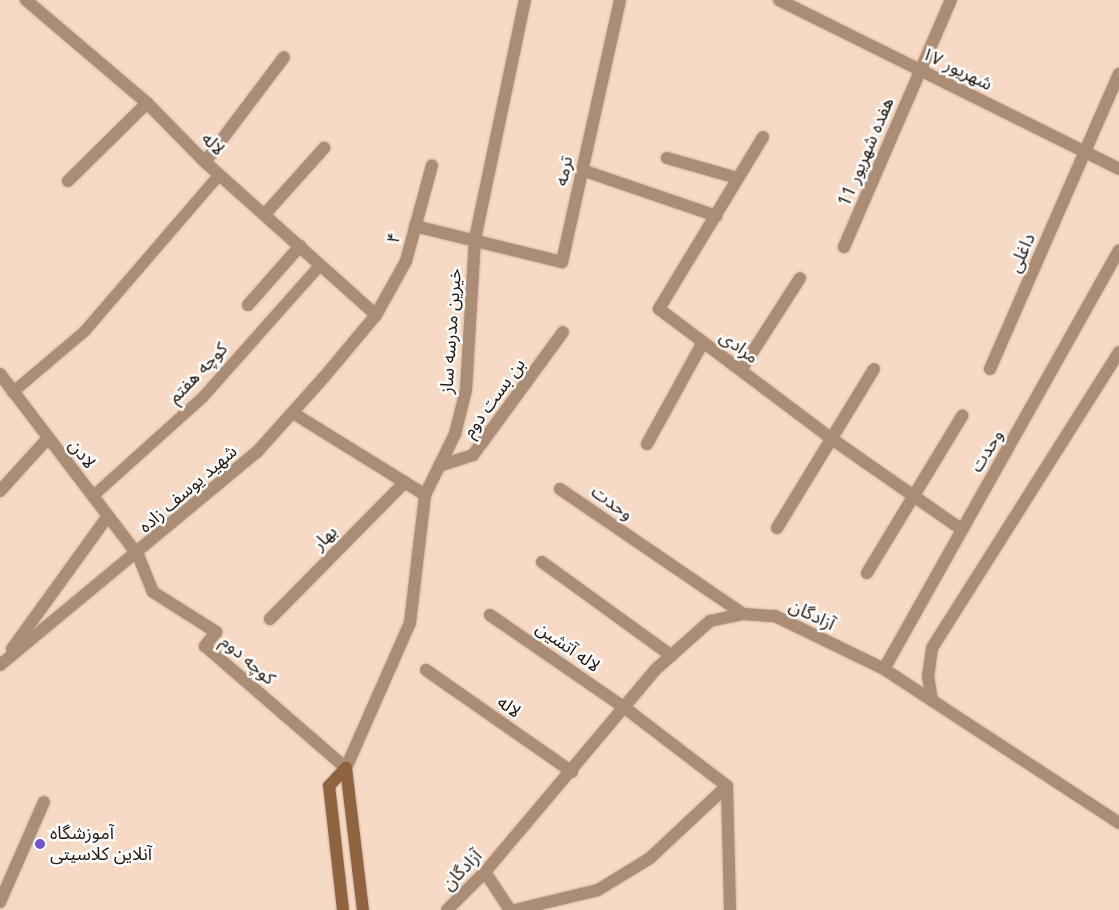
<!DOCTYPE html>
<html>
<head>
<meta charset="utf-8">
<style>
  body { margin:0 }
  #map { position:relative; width:1119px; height:910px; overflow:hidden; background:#f7dac5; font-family:Georgia,"Noto Sans Arabic",serif }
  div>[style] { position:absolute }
  .roads { filter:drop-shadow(0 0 1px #d0b7a4) drop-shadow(0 0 1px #d0b7a4) }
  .lane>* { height:11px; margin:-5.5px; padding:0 5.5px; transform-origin:5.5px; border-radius:5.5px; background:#ab8c75 }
  .street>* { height:12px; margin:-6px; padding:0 6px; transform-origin:6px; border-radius:6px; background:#ab8c75 }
  .secondary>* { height:12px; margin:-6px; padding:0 6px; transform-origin:6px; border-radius:6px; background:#8f6240 }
  .dots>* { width:14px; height:14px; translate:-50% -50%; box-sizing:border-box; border:2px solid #fff; border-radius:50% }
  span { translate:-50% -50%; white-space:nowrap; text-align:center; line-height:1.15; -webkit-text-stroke:5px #fff; paint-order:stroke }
  .street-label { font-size:18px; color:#20160f }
  .poi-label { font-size:18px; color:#20160f }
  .left { translate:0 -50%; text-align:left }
</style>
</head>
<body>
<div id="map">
  <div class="roads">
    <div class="lane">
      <i style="left:12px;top:392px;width:94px;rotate:-40.3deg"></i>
      <i style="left:84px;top:331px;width:207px;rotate:-49.3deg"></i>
      <i style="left:92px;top:496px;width:149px;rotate:-42deg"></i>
      <i style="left:203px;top:396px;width:176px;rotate:-48.4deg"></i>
    </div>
    <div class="street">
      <i style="left:26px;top:0;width:159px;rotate:40.4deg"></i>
      <i style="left:147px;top:103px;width:83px;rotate:45.5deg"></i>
      <i style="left:205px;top:162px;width:229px;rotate:41.8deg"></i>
      <i style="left:779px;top:0;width:380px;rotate:26.4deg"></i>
      <i style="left:763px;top:137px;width:201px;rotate:121.2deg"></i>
      <i style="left:659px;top:309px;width:216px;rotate:36.9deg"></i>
      <i style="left:832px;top:439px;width:157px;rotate:34.9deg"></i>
      <i style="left:667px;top:158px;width:73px;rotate:15.9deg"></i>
      <i style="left:205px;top:162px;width:131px;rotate:-53deg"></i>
      <i style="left:582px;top:170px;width:142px;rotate:18.9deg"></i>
      <i style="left:68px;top:181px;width:111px;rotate:-44.6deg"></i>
      <i style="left:265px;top:214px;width:89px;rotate:-48.2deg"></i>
      <i style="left:415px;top:226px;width:151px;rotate:13.8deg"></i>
      <i style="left:562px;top:262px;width:268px;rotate:-77.5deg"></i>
      <i style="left:844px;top:247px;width:269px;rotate:-66.6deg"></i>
      <i style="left:248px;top:305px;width:79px;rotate:-48.6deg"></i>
      <i style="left:990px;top:369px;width:322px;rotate:-66.4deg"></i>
      <i style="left:741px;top:370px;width:109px;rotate:-57.3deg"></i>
      <i style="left:0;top:374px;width:228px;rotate:52.7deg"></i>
      <i style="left:138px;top:555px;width:40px;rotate:68deg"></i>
      <i style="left:153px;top:592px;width:75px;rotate:32.4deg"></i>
      <i style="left:216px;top:632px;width:18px;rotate:128deg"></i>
      <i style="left:205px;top:646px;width:186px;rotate:40.9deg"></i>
      <i style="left:346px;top:768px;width:158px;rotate:-66.2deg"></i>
      <i style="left:410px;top:623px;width:129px;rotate:-83.3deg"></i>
      <i style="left:425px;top:495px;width:68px;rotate:-63.8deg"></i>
      <i style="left:455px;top:434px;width:45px;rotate:-76deg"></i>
      <i style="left:466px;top:390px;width:151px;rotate:-86.6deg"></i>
      <i style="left:475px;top:239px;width:244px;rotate:-78.2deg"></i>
      <i style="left:293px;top:413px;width:155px;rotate:31.8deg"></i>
      <i style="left:647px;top:444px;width:116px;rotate:-61.2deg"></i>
      <i style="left:439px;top:466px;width:36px;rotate:-18deg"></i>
      <i style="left:473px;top:455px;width:152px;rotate:-53.8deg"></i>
      <i style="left:560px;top:489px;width:222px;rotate:34.3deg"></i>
      <i style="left:0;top:491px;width:72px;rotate:-47.8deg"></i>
      <i style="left:777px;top:528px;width:186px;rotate:-58.6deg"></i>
      <i style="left:542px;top:562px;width:160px;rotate:35.9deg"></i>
      <i style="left:867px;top:573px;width:184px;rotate:-58.8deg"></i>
      <i style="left:490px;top:615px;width:164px;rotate:34.6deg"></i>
      <i style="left:625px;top:708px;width:128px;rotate:37.4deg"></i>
      <i style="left:727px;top:786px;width:124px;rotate:88.6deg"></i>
      <i style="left:270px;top:619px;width:192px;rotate:-45.4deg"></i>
      <i style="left:12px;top:649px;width:164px;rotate:-54.2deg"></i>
      <i style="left:0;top:665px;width:334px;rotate:-39.7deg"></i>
      <i style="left:257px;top:452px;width:102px;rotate:-48.2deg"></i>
      <i style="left:325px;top:376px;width:80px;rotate:-50.1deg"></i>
      <i style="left:376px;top:315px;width:62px;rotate:-60.9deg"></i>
      <i style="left:406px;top:261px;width:99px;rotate:-74.8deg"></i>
      <i style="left:884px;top:669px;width:480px;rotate:-60.7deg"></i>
      <i style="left:426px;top:670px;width:178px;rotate:34.9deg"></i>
      <i style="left:932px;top:701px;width:24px;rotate:-99deg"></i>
      <i style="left:928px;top:677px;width:29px;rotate:-82deg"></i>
      <i style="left:932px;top:648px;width:350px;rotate:-57.7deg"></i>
      <i style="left:485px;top:872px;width:45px;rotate:56.7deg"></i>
      <i style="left:0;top:902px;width:109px;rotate:-66.3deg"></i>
      <i style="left:447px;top:910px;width:54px;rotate:-45deg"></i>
      <i style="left:485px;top:872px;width:264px;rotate:-49.9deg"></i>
      <i style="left:655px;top:670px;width:74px;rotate:-41.7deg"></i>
      <i style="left:710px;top:621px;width:34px;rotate:-12deg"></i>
      <i style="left:743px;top:614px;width:32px;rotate:4deg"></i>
      <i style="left:775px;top:616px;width:121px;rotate:25.9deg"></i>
      <i style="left:884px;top:669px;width:281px;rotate:33.2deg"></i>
      <i style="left:515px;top:910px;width:85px;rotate:-13.5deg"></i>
      <i style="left:598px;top:890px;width:61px;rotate:-31.6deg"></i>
      <i style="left:650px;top:858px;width:105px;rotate:-43.1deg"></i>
    </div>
    <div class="secondary">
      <i style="left:346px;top:768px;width:143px;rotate:83.2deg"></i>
      <i style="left:343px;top:910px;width:125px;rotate:-96.4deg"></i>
      <i style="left:329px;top:786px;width:25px;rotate:-47deg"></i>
    </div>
  </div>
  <div class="dots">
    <i style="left:40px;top:844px;background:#7251cb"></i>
  </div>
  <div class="street-label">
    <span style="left:957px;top:69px;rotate:26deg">۱۷ شهریور</span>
    <span style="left:213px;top:144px;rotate:44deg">لاله</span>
    <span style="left:866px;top:152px;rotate:-67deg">هفده شهریور 11</span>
    <span style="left:564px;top:171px;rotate:-78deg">ترمه</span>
    <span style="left:394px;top:238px;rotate:-76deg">۴</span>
    <span style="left:1022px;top:253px;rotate:-66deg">داغلی</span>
    <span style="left:451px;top:331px;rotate:-86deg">خیرین مدرسه ساز</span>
    <span style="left:739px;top:347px;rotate:36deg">مرادی</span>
    <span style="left:198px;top:373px;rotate:-46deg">کوچه هفتم</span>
    <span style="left:494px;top:398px;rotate:-54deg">بن بست دوم</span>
    <span style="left:987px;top:451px;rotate:-59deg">وحدت</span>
    <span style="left:82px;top:454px;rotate:52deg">لادن</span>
    <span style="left:188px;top:489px;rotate:-41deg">شهید یوسف زاده</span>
    <span style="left:612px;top:503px;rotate:35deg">وحدت</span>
    <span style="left:325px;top:538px;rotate:-45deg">بهار</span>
    <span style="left:812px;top:615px;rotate:26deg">آزادگان</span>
    <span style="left:568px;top:647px;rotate:35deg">لاله آتشین</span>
    <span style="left:248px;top:660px;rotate:41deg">کوچه دوم</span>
    <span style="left:509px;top:707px;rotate:35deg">لاله</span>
    <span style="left:462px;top:870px;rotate:-46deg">آزادگان</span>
  </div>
  <div class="poi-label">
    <span class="left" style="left:50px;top:844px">آموزشگاه<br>آنلاین کلاسیتی</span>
  </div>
</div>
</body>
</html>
